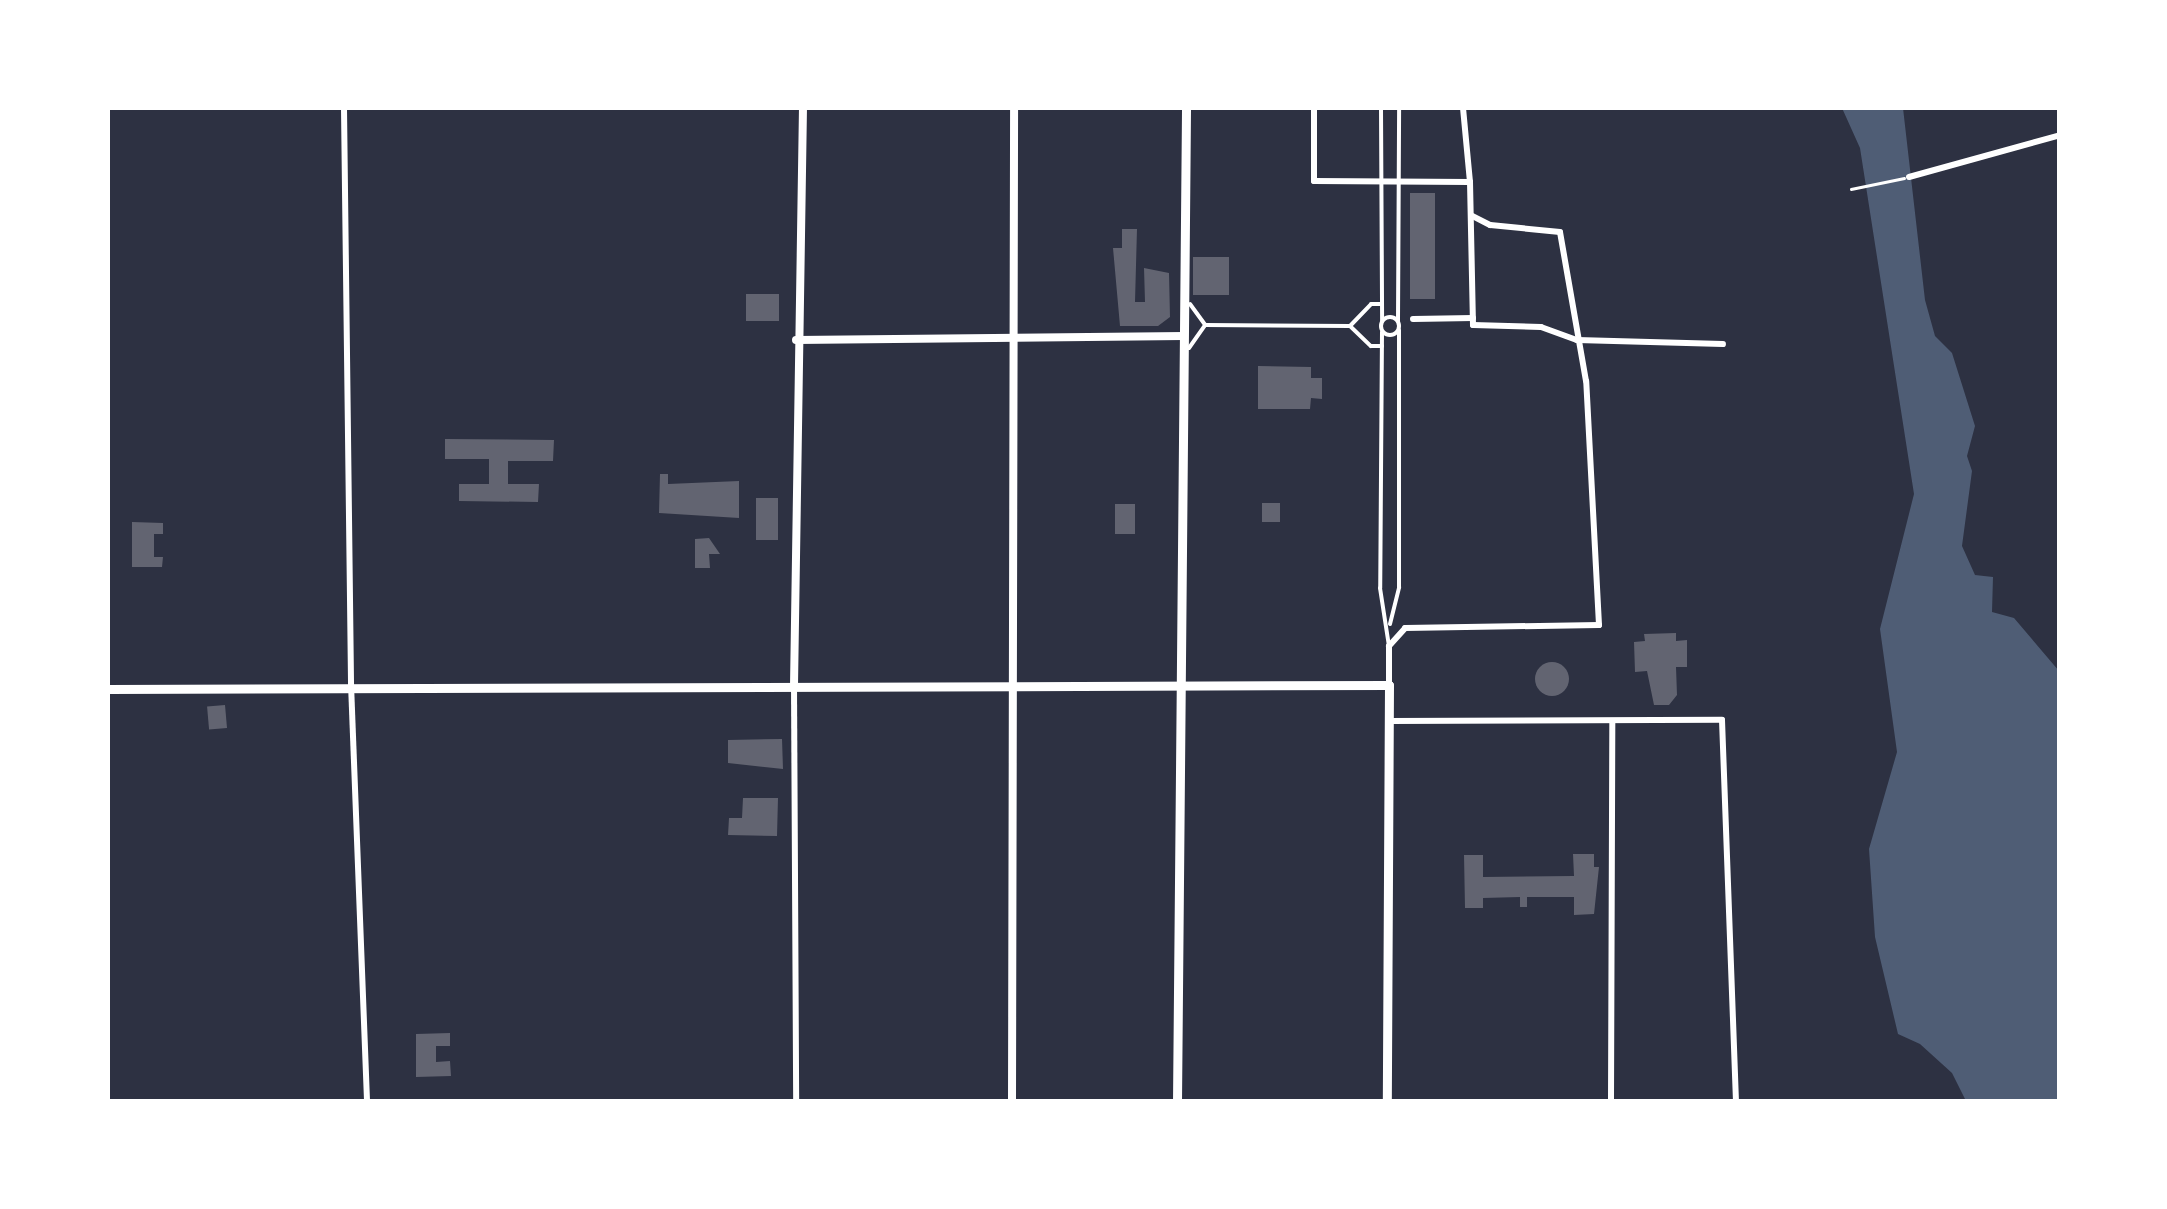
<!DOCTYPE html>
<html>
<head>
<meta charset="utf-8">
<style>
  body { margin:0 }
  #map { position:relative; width:2167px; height:1209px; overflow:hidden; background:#2d3142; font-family:"DM Sans",sans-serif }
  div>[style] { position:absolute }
  .water>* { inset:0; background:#4f5d75 }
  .building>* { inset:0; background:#626471; transform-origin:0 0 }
  .round { border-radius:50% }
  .path>* { height:2.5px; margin:-1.25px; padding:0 1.25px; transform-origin:1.25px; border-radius:1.25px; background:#fff }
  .pedestrian>* { height:4px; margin:-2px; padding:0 2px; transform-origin:2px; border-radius:2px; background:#fff }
  .pedestrian>.ring { margin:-2px; padding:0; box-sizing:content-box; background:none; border:4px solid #fff; border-radius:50% }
  .minor>* { height:6px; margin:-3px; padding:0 3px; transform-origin:3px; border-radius:3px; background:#fff }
  .tertiary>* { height:8px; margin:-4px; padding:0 4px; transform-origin:4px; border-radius:4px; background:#fff }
  .secondary>* { height:9px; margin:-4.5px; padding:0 4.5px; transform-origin:4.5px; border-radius:4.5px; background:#fff }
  span { translate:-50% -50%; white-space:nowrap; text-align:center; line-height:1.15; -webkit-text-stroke:9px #fff; paint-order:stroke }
  .frame { position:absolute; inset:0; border:110px solid #fff; pointer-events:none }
</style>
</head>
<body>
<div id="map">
  <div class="water">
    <i style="clip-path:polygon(1842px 108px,1903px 108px,1925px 300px,1935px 336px,1952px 353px,1975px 426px,1967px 456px,1972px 471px,1962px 546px,1975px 575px,1993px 577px,1992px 612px,2014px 618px,2059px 671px,2059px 1101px,1966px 1101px,1952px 1073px,1920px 1044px,1898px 1034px,1875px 937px,1869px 849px,1897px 752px,1880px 629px,1914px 494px,1860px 148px)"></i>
  </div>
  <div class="building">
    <i style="left:1410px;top:193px;width:25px;height:106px"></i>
    <i style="clip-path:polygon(1122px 229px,1137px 229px,1135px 302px,1145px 302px,1144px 268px,1169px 273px,1170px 317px,1158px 326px,1120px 326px,1113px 248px,1122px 248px)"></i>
    <i style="left:1193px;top:257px;width:36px;height:38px"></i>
    <i style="left:746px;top:294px;width:33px;height:27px"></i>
    <i style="clip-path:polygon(1258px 366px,1311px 367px,1311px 378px,1322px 378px,1322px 399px,1311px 398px,1310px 409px,1258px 409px)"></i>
    <i style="clip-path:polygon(445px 439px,554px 440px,553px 461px,508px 461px,508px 484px,539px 484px,538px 502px,459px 501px,459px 484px,489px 484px,489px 459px,445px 459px)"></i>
    <i style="clip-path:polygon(660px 474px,668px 474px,668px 484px,739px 481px,739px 518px,659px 513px)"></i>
    <i style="left:756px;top:498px;width:22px;height:42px"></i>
    <i style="left:1262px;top:503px;width:18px;height:19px"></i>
    <i style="left:1135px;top:504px;width:30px;height:20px;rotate:90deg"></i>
    <i style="clip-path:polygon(132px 522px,163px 523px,163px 534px,154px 534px,154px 557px,163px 557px,162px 567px,132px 567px)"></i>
    <i style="clip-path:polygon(709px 538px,720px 554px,709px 554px,710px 568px,695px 568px,695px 539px)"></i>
    <i style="clip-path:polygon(1676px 633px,1676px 641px,1687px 640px,1687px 667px,1676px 667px,1677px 695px,1669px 705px,1654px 705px,1647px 671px,1635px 672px,1634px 642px,1645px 641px,1644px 634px)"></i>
    <i class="round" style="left:1535px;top:662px;width:34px;height:34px"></i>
    <i style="left:225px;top:705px;width:23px;height:18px;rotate:85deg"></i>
    <i style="clip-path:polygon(782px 739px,783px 769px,728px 763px,728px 740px)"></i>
    <i style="clip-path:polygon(743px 798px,778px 798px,777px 836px,728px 835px,729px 818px,742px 818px)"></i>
    <i style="clip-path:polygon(1573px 854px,1594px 854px,1594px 867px,1599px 867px,1594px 914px,1574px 915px,1574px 897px,1527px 897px,1527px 907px,1520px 907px,1520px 897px,1483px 898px,1483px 908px,1465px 908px,1464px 855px,1483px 855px,1483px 877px,1574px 876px)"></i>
    <i style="clip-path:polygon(450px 1033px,450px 1046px,436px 1046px,436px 1062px,450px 1061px,451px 1076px,416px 1077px,416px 1034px)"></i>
  </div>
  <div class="path">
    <i style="left:1851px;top:189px;width:54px;rotate:-11.7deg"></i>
  </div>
  <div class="pedestrian">
    <i style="left:1381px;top:108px;width:213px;rotate:89.7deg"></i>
    <i style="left:1190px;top:304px;width:26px;rotate:54deg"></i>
    <i style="left:1205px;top:325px;width:145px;rotate:0.4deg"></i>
    <i style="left:1350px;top:326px;width:30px;rotate:-46deg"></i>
    <i style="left:1371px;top:304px;width:11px"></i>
    <i class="ring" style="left:1381px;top:317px;width:14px;height:14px"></i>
    <i style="left:1398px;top:321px;width:213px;rotate:-89.7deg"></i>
    <i style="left:1350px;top:326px;width:29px;rotate:44deg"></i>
    <i style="left:1371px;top:346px;width:11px"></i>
    <i style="left:1382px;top:332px;width:256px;rotate:90.4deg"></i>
    <i style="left:1380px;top:588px;width:59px;rotate:81.2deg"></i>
    <i style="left:1189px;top:348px;width:28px;rotate:-55deg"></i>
    <i style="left:1390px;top:624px;width:38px;rotate:-76deg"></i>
    <i style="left:1399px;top:587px;width:257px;rotate:-90deg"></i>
  </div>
  <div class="minor">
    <i style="left:344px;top:108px;width:576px;rotate:89.3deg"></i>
    <i style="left:351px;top:684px;width:418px;rotate:87.8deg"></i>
    <i style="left:1314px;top:108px;width:73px;rotate:90deg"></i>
    <i style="left:1314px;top:181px;width:156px;rotate:0.4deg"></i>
    <i style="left:1470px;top:182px;width:74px;rotate:-95.4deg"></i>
    <i style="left:1909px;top:177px;width:157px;rotate:-15.5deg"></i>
    <i style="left:1470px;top:182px;width:143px;rotate:88.8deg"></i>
    <i style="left:1473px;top:325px;width:68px;rotate:1.7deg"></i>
    <i style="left:1541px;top:327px;width:38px;rotate:20deg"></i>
    <i style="left:1577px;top:340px;width:146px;rotate:1.6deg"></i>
    <i style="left:1413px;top:319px;width:60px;rotate:-1deg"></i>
    <i style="left:1389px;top:685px;width:39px;rotate:-90deg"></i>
    <i style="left:1389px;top:646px;width:24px;rotate:-48deg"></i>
    <i style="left:1405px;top:628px;width:194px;rotate:-0.9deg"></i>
    <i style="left:1599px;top:625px;width:244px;rotate:-93deg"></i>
    <i style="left:1586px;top:381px;width:151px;rotate:-99.9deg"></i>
    <i style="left:1560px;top:232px;width:70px;rotate:-174.3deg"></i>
    <i style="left:1490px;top:225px;width:20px;rotate:-153deg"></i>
    <i style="left:794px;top:686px;width:416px;rotate:89.7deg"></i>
    <i style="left:1389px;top:721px;width:333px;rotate:-0.2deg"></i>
    <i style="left:1722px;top:720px;width:382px;rotate:87.9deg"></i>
    <i style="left:1611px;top:1102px;width:380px;rotate:-89.8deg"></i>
  </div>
  <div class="tertiary">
    <i style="left:796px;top:340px;width:388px;rotate:-0.6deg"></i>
    <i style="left:794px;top:686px;width:578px;rotate:-89.11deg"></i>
    <i style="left:1012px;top:1102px;width:994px;rotate:-89.88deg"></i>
  </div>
  <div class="secondary">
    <i style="left:108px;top:689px;width:1281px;rotate:-0.18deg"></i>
    <i style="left:1389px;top:685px;width:417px;rotate:90.3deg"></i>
    <i style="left:1177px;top:1102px;width:994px;rotate:-89.48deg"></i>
  </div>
  <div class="frame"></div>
</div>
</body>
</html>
